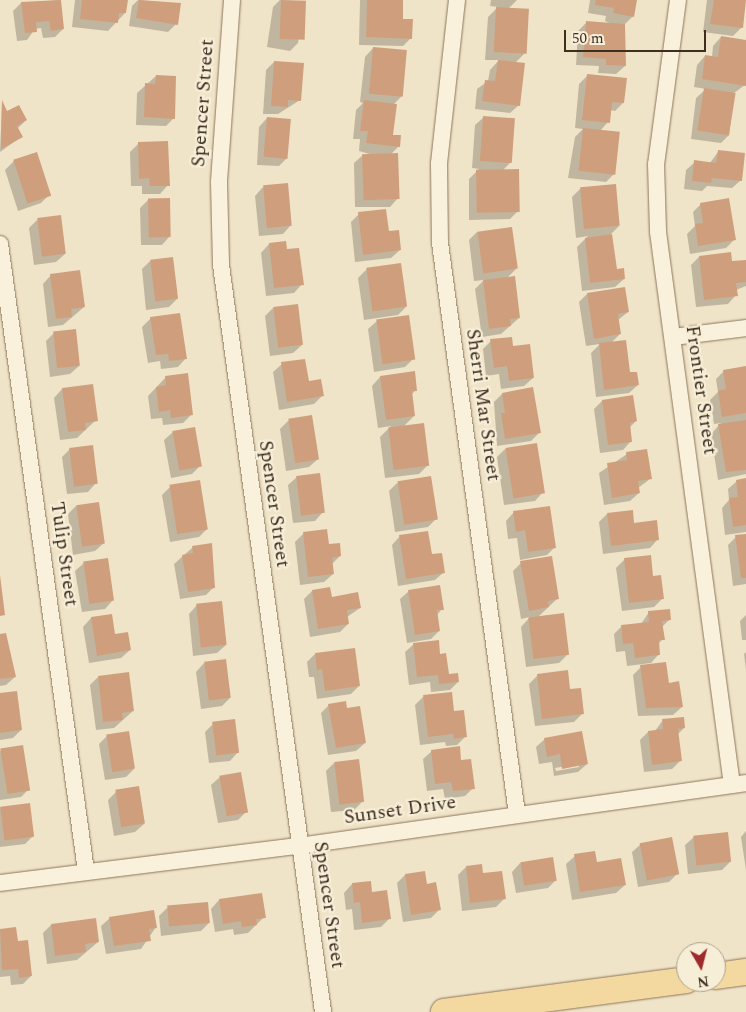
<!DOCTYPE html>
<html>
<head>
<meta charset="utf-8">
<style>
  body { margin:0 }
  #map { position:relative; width:746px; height:1012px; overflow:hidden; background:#f0e4c8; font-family:Spectral,serif }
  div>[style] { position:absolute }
  .shadow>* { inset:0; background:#0003 }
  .building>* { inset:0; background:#cf9f7d; transform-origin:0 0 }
  .roads { filter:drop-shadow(0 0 1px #8d765c) drop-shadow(0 0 1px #8d765c) }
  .street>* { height:16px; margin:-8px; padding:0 8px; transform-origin:8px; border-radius:8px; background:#faf1dc }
  .primary>* { height:26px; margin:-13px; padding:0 13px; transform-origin:13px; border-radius:13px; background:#f3d9a0 }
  span { translate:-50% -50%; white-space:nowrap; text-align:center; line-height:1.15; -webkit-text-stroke:4.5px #f7eed8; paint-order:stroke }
  .street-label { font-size:20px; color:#3d2e20 }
  .north { position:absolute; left:676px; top:942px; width:50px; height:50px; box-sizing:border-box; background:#f7eed8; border:1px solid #ada18e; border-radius:50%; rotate:172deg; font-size:14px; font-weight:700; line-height:20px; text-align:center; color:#3d2e20 }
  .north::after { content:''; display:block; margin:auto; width:18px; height:22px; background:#9e2a2b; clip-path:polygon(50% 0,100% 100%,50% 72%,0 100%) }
  .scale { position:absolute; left:564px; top:30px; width:142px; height:22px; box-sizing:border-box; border:2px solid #3d2e20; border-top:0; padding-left:6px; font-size:15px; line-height:18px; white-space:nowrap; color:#3d2e20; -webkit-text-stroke:4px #f7eed8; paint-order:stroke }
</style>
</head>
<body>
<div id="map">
  <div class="shadow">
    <i style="clip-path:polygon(60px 0,63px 29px,55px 37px,43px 38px,41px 28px,35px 29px,27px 40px,17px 41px,13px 11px,21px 3px)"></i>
    <i style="clip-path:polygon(75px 0,127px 0,125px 13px,108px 31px,72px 27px)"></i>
    <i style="clip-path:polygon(138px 0,180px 4px,176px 24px,168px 32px,129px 26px,132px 6px)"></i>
    <i style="clip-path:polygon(280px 0,304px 2px,298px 43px,290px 51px,267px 47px,273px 7px)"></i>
    <i style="clip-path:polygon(360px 0,402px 0,401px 20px,411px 38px,403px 46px,359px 45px)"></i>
    <i style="clip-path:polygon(491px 0,517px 0,508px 9px,525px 53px,515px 63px,519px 105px,510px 113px,475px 109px,477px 89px,488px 81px,490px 70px,499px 60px,485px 60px,488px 17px,498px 7px,490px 6px)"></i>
    <i style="clip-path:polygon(590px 0,635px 0,633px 16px,624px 25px,625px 66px,616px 74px,598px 73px,599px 66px,576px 65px,578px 31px,586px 23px,614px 25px,605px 21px,606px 16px,588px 13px)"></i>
    <i style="clip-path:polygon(707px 0,745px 0,742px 27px,733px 36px,703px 32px)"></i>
    <i style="clip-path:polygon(721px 37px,746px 41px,745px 85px,734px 93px,729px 135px,721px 143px,691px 139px,696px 98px,706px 89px,694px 87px,697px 65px,705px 56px,712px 57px,713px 46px)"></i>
    <i style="clip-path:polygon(373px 48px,401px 97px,393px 105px,392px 136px,398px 147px,391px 154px,398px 198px,390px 207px,355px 207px,354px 163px,363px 155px,373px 155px,359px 151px,360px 139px,353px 139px,356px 110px,363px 103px,360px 102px,365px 57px)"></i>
    <i style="clip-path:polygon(274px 62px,300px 100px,278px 114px,263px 114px,266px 70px)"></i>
    <i style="clip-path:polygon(588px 75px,623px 103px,615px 111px,610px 110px,608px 122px,600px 131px,614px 174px,606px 182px,568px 178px,575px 137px,583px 129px,575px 128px,579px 84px)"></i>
    <i style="clip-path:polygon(156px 76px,174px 118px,166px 126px,136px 125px,137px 93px)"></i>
    <i style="clip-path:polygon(2px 102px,7px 112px,26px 120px,17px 129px,21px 137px,0 152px)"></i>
    <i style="clip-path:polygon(484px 117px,510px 163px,502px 171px,518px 211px,510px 219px,469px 220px,469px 179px,479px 169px,472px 168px,475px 125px)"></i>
    <i style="clip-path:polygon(267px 118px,287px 158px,279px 166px,257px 165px,259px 127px)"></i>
    <i style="clip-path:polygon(139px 143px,168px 185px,160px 194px,142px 194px,142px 186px,131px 186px,130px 152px)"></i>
    <i style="clip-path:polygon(718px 152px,741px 180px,732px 188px,707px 186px,702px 191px,684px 189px,686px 170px,695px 162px,710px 163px)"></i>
    <i style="clip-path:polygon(14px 161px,49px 195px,41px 203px,18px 211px,5px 170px)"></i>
    <i style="clip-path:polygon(263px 187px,291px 225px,283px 234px,259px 236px,255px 196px)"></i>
    <i style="clip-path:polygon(580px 189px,619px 226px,609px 236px,615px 270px,624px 279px,615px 287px,582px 291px,577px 247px,588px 236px,576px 238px,572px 197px)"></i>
    <i style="clip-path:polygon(148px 200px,170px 236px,162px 245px,141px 245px,140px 208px)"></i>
    <i style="clip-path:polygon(701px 204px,734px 240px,726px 248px,690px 254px,687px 234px,695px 226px,693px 212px)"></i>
    <i style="clip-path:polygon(359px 214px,387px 232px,400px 250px,391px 258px,355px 262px,351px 222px)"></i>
    <i style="clip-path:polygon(37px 220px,65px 254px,56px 262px,34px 265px,29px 228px)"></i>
    <i style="clip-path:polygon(477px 232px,516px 269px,507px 278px,519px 318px,501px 334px,482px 337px,475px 289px,484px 280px,474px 281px,469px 240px)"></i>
    <i style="clip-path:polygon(269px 244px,286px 250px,302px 284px,294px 293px,266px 296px,261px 253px)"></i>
    <i style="clip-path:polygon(699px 257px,731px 263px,746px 261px,746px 286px,736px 290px,736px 295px,728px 304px,696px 307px,691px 265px)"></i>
    <i style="clip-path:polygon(150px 261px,177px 299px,169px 307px,146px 310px,142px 269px)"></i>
    <i style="clip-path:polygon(367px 269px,406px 307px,398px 315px,364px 320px,358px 278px)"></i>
    <i style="clip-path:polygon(51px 275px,84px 307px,63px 325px,48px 327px,43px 284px)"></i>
    <i style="clip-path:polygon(587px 294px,628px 312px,618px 320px,620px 334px,611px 343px,638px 385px,629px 393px,596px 397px,591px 353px,600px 344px,586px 346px,579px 302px)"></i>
    <i style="clip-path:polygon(273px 308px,302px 345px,293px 353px,270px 356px,265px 316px)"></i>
    <i style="clip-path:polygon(151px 318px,186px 358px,178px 367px,161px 369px,160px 361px,148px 363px,142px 327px)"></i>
    <i style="clip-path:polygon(377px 321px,413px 359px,405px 367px,374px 372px,368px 329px)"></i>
    <i style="clip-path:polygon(54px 333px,79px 366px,70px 374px,50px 377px,46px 341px)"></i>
    <i style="clip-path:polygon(491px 341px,512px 348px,533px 378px,524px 386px,501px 389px,499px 374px,486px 376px,483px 349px)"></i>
    <i style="clip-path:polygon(282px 364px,308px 382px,322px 396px,314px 404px,279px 410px,273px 372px)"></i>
    <i style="clip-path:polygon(746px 368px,746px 474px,718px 480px,711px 434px,721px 423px,714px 424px,710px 400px,718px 392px,716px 379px,724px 371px)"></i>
    <i style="clip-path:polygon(166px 377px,192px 414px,183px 423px,163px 425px,162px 418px,151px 419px,148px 396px)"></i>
    <i style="clip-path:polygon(380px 377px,416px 390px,411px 395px,414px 416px,403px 427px,427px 466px,419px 474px,385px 478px,380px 437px,391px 426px,378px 428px,372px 386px)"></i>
    <i style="clip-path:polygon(62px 389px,96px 420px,77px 438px,60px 440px,54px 398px)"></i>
    <i style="clip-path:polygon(502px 394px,539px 433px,531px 441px,497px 446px,494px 402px)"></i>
    <i style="clip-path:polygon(602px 401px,636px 421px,629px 428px,631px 441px,623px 450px,600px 453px,594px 409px)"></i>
    <i style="clip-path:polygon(311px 417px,318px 459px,309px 467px,286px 471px,280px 429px,288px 421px)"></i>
    <i style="clip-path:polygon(173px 432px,200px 466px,192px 474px,171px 478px,164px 440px)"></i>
    <i style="clip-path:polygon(70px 449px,96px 483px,88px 492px,67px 494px,62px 457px)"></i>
    <i style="clip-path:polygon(505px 449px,543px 492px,535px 501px,504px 505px,497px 457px)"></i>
    <i style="clip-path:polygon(627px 454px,650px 479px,638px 488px,639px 493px,630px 501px,604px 505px,599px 473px)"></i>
    <i style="clip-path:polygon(297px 477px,323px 512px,315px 521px,293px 523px,288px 485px)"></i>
    <i style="clip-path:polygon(746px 480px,746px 532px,725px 535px,722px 508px,729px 500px,728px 489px,737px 481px)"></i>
    <i style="clip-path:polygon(397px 483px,436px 519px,428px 527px,395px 532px,389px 491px)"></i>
    <i style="clip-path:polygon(170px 487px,207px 529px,199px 537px,170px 542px,162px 495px)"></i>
    <i style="clip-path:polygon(76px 506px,104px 543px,95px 551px,73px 555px,68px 514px)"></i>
    <i style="clip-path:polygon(514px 512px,555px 547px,547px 555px,520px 560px,517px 538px,508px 539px,506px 521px)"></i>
    <i style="clip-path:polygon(607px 514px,633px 524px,658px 539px,650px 548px,603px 554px,599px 522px)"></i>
    <i style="clip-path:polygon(303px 534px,340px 556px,332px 564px,333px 574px,324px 582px,300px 585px,295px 542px)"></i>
    <i style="clip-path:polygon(746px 535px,746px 584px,733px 586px,728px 545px,736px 537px)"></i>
    <i style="clip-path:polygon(400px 536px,431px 555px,444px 572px,435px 580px,398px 586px,392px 545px)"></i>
    <i style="clip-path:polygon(211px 545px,214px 587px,206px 595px,180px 599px,174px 564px,192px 548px)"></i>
    <i style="clip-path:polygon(625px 559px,652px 577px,662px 599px,654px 607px,622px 611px,616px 568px)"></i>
    <i style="clip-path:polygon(84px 563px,113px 600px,105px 609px,82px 612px,75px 571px)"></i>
    <i style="clip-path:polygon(521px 563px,558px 598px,538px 617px,568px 654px,559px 663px,526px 667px,521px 627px,530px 617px,521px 619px,513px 571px)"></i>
    <i style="clip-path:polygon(312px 591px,331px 598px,360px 608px,347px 617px,348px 624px,340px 632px,310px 637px,304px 599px)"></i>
    <i style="clip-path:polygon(409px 591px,442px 609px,437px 615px,439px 631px,431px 639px,407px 643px,400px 599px)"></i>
    <i style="clip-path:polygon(197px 605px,226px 645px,217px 653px,193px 656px,189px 614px)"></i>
    <i style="clip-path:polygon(649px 612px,670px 619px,662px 627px,663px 639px,658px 644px,659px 654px,651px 663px,627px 666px,625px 651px,616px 652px,614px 634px,622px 626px,641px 624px)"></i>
    <i style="clip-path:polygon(746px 615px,746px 640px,742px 640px,740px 621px)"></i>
    <i style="clip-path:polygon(91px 618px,130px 650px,121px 658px,89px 663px,83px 627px)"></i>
    <i style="clip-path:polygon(0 635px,15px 677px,6px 685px,0 686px)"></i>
    <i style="clip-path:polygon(414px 644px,439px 655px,448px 675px,458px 682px,450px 690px,431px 692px,430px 682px,409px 685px,405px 652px)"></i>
    <i style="clip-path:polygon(746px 652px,746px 670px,744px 654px)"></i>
    <i style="clip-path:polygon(315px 654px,359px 686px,351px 694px,317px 699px,314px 677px,309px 677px,307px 662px)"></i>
    <i style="clip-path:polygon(204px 663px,230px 698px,222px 706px,201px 709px,196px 672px)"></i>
    <i style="clip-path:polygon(641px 667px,668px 684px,682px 707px,673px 715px,638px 716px,633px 675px)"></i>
    <i style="clip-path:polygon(538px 675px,569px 691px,583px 713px,574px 722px,535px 726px,529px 684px)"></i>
    <i style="clip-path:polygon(98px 677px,133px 711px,114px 728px,96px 730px,90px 685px)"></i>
    <i style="clip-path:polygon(0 695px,21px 730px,13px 738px,0 740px)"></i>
    <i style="clip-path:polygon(423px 697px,453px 713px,465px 737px,457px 745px,446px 746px,445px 742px,420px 745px,415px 705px)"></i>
    <i style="clip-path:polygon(329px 705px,346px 710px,365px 743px,356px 751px,328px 755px,321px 713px)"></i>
    <i style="clip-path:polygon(663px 720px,684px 728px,677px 735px,680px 761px,672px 769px,644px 772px,640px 740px,648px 732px,655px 731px)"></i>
    <i style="clip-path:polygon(213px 724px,238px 752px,230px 761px,209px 763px,205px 732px)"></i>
    <i style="clip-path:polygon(107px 736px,134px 769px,126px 777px,105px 780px,99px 744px)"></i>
    <i style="clip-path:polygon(evenodd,545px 739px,587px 764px,578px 772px,554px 776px,552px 762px,539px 764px,536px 747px,545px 739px,579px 764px,579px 767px,556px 771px,555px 768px,579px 764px)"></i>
    <i style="clip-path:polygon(0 750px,29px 789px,21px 797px,0 800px)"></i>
    <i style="clip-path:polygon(432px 751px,460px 761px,473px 788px,465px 796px,445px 799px,443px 789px,427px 791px,423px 759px)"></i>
    <i style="clip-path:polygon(334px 763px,363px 801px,354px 810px,331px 812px,326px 771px)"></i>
    <i style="clip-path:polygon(220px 777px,246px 812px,238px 820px,218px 823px,211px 785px)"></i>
    <i style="clip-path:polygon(116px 792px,144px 824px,135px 832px,114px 836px,108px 800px)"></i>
    <i style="clip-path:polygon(0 807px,33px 836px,25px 844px,0 847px)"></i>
    <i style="clip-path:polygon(746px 831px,746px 870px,741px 837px)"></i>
    <i style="clip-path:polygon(694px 837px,730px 862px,722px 870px,688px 874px,685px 845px)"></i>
    <i style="clip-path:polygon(641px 844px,677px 874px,669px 882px,638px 887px,632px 852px)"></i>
    <i style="clip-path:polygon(575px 856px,596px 864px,625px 885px,616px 893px,572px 900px,566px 864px)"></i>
    <i style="clip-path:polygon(520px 863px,556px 880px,548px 888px,516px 893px,512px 872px)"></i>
    <i style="clip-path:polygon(466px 867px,482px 874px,504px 899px,496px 907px,462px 911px,458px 875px)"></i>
    <i style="clip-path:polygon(405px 875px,426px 886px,439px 910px,431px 918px,403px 922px,397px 883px)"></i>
    <i style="clip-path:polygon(352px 884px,371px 894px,389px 919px,381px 927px,354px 930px,352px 909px,346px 910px,344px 893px)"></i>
    <i style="clip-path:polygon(219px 900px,264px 917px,248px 933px,234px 935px,233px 929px,215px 932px,211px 909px)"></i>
    <i style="clip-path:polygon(167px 908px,209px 923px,201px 931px,161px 936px,159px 916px)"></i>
    <i style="clip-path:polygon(110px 918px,156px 927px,141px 949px,106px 954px,101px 926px)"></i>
    <i style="clip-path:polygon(51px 925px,98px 942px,77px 960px,47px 964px,43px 933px)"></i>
    <i style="clip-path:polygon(15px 928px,17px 942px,31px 976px,23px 984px,11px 985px,10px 976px,0 977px,0 930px)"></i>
  </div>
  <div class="building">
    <i style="clip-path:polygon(61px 0,64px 29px,51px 31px,49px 21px,36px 22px,37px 32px,25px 33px,21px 2px)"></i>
    <i style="clip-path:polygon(82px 0,128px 0,126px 13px,119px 13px,118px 23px,80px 19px)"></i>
    <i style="clip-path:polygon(139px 0,181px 3px,178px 25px,136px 18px)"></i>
    <i style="left:281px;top:0;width:25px;height:39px;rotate:2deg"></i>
    <i style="clip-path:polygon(367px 0,403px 0,403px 19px,413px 19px,412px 39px,366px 37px)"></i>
    <i style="clip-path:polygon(596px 0,637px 0,634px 17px,613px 13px,614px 8px,595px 5px)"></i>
    <i style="clip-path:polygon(714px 0,746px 0,743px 28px,710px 24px)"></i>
    <i style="left:496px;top:7px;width:33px;height:45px;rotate:3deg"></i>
    <i style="clip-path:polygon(586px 21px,625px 24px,626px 66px,606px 65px,606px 59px,583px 57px)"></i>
    <i style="clip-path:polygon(721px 36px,746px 40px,746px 86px,702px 79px,705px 55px,718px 57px)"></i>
    <i style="left:373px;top:47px;width:34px;height:47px;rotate:5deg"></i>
    <i style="clip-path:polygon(498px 60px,525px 63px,520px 106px,482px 101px,485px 80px,495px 81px)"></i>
    <i style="clip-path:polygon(274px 61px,304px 63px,301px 101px,288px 100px,288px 107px,271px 106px)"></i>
    <i style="clip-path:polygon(587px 74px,627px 78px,624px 103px,612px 102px,610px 123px,582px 120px)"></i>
    <i style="clip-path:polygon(156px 75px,176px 76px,175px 119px,144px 117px,145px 83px,155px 84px)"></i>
    <i style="left:704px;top:88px;width:32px;height:43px;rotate:9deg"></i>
    <i style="clip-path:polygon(2px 100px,7px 111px,19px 105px,27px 120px,17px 126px,23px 137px,1px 149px)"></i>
    <i style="clip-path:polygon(364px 100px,397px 104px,393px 135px,401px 135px,400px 147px,366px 143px,368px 131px,360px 131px)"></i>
    <i style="left:483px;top:116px;width:32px;height:45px;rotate:4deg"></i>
    <i style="left:267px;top:117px;width:24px;height:40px;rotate:5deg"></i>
    <i style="left:583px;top:128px;width:37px;height:43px;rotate:6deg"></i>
    <i style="clip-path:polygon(168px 141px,170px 186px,150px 186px,149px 178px,139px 179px,138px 142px)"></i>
    <i style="clip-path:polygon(718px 150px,745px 153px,742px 181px,712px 178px,711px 183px,692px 181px,694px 160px,716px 163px)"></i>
    <i style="left:37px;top:152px;width:46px;height:25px;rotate:72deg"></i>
    <i style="left:398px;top:153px;width:46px;height:36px;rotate:88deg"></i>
    <i style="left:519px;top:169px;width:43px;height:43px;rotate:89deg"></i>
    <i style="left:288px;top:183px;width:43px;height:25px;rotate:85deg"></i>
    <i style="left:616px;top:184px;width:42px;height:36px;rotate:85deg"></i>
    <i style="left:170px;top:198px;width:39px;height:22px;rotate:89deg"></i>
    <i style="clip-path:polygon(729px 198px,736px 240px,698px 246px,695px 224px,703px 223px,700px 203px)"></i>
    <i style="clip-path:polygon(386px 209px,389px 231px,399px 230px,401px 250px,363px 255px,358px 212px)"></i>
    <i style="left:61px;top:215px;width:39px;height:24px;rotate:83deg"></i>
    <i style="left:512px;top:227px;width:42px;height:35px;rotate:82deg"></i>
    <i style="clip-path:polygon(612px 234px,617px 269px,624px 268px,625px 279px,590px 283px,585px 238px)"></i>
    <i style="clip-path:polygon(286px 241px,287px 249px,299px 248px,304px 285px,274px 288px,269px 243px)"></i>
    <i style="clip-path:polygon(731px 252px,732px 261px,746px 260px,746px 282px,736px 283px,738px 296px,704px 300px,699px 256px)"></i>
    <i style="left:173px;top:257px;width:42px;height:23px;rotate:83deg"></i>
    <i style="left:401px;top:263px;width:44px;height:35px;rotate:82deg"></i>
    <i style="clip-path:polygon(80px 270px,85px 307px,71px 309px,72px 317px,56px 319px,50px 274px)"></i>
    <i style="clip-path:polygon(515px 276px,520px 318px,510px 319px,511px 326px,489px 329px,483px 280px)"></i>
    <i style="clip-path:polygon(625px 287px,629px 312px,618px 314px,621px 334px,594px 339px,587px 293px)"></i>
    <i style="left:298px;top:304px;width:41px;height:25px;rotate:83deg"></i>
    <i style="clip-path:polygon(180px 313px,187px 359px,169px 361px,168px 354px,156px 355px,150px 317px)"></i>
    <i style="left:409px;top:315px;width:45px;height:33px;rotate:82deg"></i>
    <i style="left:76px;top:329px;width:37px;height:23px;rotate:84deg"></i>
    <i style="clip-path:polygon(512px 337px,513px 346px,530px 344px,534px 378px,509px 381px,507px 366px,494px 368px,490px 339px)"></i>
    <i style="clip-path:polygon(626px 340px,630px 372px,637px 372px,639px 385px,604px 390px,599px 343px)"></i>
    <i style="clip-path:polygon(305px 359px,309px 381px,321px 379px,324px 396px,287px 402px,281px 362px)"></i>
    <i style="clip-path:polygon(746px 366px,746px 413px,722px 417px,718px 391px,726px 389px,723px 370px)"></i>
    <i style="clip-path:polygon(415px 371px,417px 391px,412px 391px,415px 416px,386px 420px,380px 376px)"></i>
    <i style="clip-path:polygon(188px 373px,193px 415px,171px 418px,170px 410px,159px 412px,156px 387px,166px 385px,165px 376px)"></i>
    <i style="clip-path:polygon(93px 384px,98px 421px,85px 423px,86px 430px,68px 432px,62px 388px)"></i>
    <i style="clip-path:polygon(533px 387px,541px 433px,505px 439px,501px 413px,505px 413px,502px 393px)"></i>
    <i style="clip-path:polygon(633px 395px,637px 421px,630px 423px,632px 442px,608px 445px,602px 400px)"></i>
    <i style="left:312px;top:415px;width:45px;height:24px;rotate:81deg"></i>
    <i style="clip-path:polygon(746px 420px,746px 470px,726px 472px,718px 424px)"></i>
    <i style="left:424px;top:423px;width:43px;height:36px;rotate:83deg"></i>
    <i style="left:195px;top:427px;width:40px;height:23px;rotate:80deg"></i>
    <i style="left:537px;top:443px;width:51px;height:32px;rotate:81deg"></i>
    <i style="left:93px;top:445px;width:39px;height:24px;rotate:83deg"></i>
    <i style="clip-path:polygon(647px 449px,652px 479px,638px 481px,640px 493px,612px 498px,607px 463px,627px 460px,626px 452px)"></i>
    <i style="left:320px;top:473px;width:40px;height:24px;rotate:83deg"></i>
    <i style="left:431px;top:476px;width:44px;height:34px;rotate:81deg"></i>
    <i style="clip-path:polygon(746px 478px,746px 525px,733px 527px,729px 498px,738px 497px,736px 480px)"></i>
    <i style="left:200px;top:480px;width:50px;height:31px;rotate:81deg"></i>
    <i style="left:99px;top:502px;width:42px;height:23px;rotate:82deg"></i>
    <i style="clip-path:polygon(550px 506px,556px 548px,528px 552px,525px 530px,516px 532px,513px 511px)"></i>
    <i style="clip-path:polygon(633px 510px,634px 523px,657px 520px,659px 540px,611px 546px,607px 513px)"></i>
    <i style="clip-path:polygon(327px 529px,329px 544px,340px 543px,341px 556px,332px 558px,334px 574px,308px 577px,303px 532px)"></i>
    <i style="clip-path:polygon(428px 531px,432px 554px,442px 553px,445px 573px,406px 579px,399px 535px)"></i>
    <i style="clip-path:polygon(746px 534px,746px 578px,741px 578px,735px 535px)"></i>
    <i style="clip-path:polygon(212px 543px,215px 588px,188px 592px,182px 555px,193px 553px,192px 546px)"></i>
    <i style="clip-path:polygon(651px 555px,653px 576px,661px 575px,664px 599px,629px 603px,624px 558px)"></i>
    <i style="clip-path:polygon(552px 556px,559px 599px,548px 601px,549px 607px,529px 611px,520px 561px)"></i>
    <i style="left:108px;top:558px;width:43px;height:25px;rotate:82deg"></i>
    <i style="clip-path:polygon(0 575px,5px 615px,0 616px)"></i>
    <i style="clip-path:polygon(440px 585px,444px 610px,437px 610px,440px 631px,415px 635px,408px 590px)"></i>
    <i style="clip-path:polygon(330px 587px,332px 597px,358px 592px,361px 608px,347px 610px,349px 624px,318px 629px,312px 590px)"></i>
    <i style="left:222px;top:601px;width:44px;height:26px;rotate:84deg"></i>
    <i style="clip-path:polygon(670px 609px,671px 620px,662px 621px,665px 640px,659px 640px,660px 655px,635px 658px,633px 643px,623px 644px,621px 625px,649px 622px,648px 611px)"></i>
    <i style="left:564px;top:613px;width:42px;height:36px;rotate:83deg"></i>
    <i style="clip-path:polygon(112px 614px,115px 634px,128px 632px,131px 650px,97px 656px,91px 617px)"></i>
    <i style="clip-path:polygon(6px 633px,16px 677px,0 679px,0 634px)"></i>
    <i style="clip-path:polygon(439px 640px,440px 654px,446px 653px,449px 674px,458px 673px,459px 682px,439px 684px,438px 675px,417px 677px,413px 643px)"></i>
    <i style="clip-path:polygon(355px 648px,360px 686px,325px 691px,322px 669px,317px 670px,315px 653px)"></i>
    <i style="left:226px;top:659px;width:39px;height:22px;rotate:83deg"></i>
    <i style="clip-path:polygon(666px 662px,669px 683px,679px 681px,683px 707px,646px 708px,640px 665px)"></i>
    <i style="clip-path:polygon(568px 670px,570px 689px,581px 688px,584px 714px,542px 719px,537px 674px)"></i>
    <i style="clip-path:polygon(129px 672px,134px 711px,122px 713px,123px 720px,103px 722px,98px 676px)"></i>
    <i style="clip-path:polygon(17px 691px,22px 730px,0 733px,0 693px)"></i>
    <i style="clip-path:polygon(452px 692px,454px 711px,464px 710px,467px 737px,454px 739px,453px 734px,428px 737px,423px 695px)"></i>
    <i style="clip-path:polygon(346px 701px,347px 708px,360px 706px,366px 743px,336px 748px,328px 704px)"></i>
    <i style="clip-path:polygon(684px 717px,685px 728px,678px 729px,682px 761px,652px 765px,648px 731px,663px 729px,662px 719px)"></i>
    <i style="left:235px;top:719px;width:34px;height:23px;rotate:83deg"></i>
    <i style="left:129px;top:731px;width:38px;height:23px;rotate:81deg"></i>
    <i style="clip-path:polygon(582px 731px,588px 764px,562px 769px,560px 754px,547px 757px,544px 738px)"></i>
    <i style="left:23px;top:745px;width:46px;height:23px;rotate:81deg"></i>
    <i style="clip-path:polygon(460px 746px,461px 760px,471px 759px,475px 789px,453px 791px,451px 782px,435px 784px,431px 750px)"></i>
    <i style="left:359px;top:759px;width:43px;height:25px;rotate:83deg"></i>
    <i style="left:241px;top:772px;width:41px;height:22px;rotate:80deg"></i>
    <i style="left:139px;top:786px;width:38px;height:24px;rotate:81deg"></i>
    <i style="left:30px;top:803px;width:34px;height:30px;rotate:83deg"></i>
    <i style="left:728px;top:832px;width:30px;height:35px;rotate:84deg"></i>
    <i style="left:672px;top:837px;width:38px;height:33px;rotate:79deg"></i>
    <i style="clip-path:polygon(595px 851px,597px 862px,621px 858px,626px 885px,580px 892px,574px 854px)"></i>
    <i style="left:553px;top:857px;width:24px;height:33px;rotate:81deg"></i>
    <i style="clip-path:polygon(482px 864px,483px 873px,502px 871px,506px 899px,470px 903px,466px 866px)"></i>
    <i style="clip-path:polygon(425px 871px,427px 884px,436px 882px,441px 910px,411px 915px,405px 874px)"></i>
    <i style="clip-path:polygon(371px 881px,372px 892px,387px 890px,391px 919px,362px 923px,360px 902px,354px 903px,352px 883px)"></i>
    <i style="clip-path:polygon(262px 893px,266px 918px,256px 919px,257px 925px,242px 927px,241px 921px,223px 924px,219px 899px)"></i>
    <i style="left:208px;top:902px;width:21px;height:41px;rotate:85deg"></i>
    <i style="clip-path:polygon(154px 910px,157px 928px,149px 929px,151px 941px,114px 946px,109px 917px)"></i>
    <i style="clip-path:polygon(96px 918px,99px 942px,85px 944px,86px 952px,55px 956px,51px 924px)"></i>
    <i style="clip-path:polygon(16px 927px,18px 941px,28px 940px,32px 976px,19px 978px,18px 969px,2px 970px,0 929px)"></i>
  </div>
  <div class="roads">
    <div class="street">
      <i style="left:232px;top:0;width:182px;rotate:94.1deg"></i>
      <i style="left:219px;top:182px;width:83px;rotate:88.6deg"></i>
      <i style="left:221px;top:265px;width:754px;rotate:82.22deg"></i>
      <i style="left:457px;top:0;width:165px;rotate:96.3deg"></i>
      <i style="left:439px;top:164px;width:79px;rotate:89.3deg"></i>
      <i style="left:440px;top:243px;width:576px;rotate:82.32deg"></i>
      <i style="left:678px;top:0;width:165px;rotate:97.6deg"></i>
      <i style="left:656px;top:164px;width:68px;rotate:88.3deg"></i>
      <i style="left:658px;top:232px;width:558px;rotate:82.38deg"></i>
      <i style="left:0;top:244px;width:633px;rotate:82.19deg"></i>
      <i style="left:673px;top:337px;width:74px;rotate:-7deg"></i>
      <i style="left:0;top:883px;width:300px;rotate:-7.1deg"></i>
      <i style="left:298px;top:846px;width:452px;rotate:-8deg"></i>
    </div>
    <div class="primary">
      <i style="left:716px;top:976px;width:30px;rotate:-8deg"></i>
      <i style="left:444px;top:1012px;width:244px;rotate:-7.5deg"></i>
    </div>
  </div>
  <div class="street-label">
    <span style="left:203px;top:103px;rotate:-86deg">Spencer Street</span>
    <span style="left:701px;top:390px;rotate:82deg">Frontier Street</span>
    <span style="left:483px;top:405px;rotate:82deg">Sherri Mar Street</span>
    <span style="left:274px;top:504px;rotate:82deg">Spencer Street</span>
    <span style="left:64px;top:554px;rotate:82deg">Tulip Street</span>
    <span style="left:400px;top:810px;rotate:-8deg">Sunset Drive</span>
    <span style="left:329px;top:905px;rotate:82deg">Spencer Street</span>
  </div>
  <div class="north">N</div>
  <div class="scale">50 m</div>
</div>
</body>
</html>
